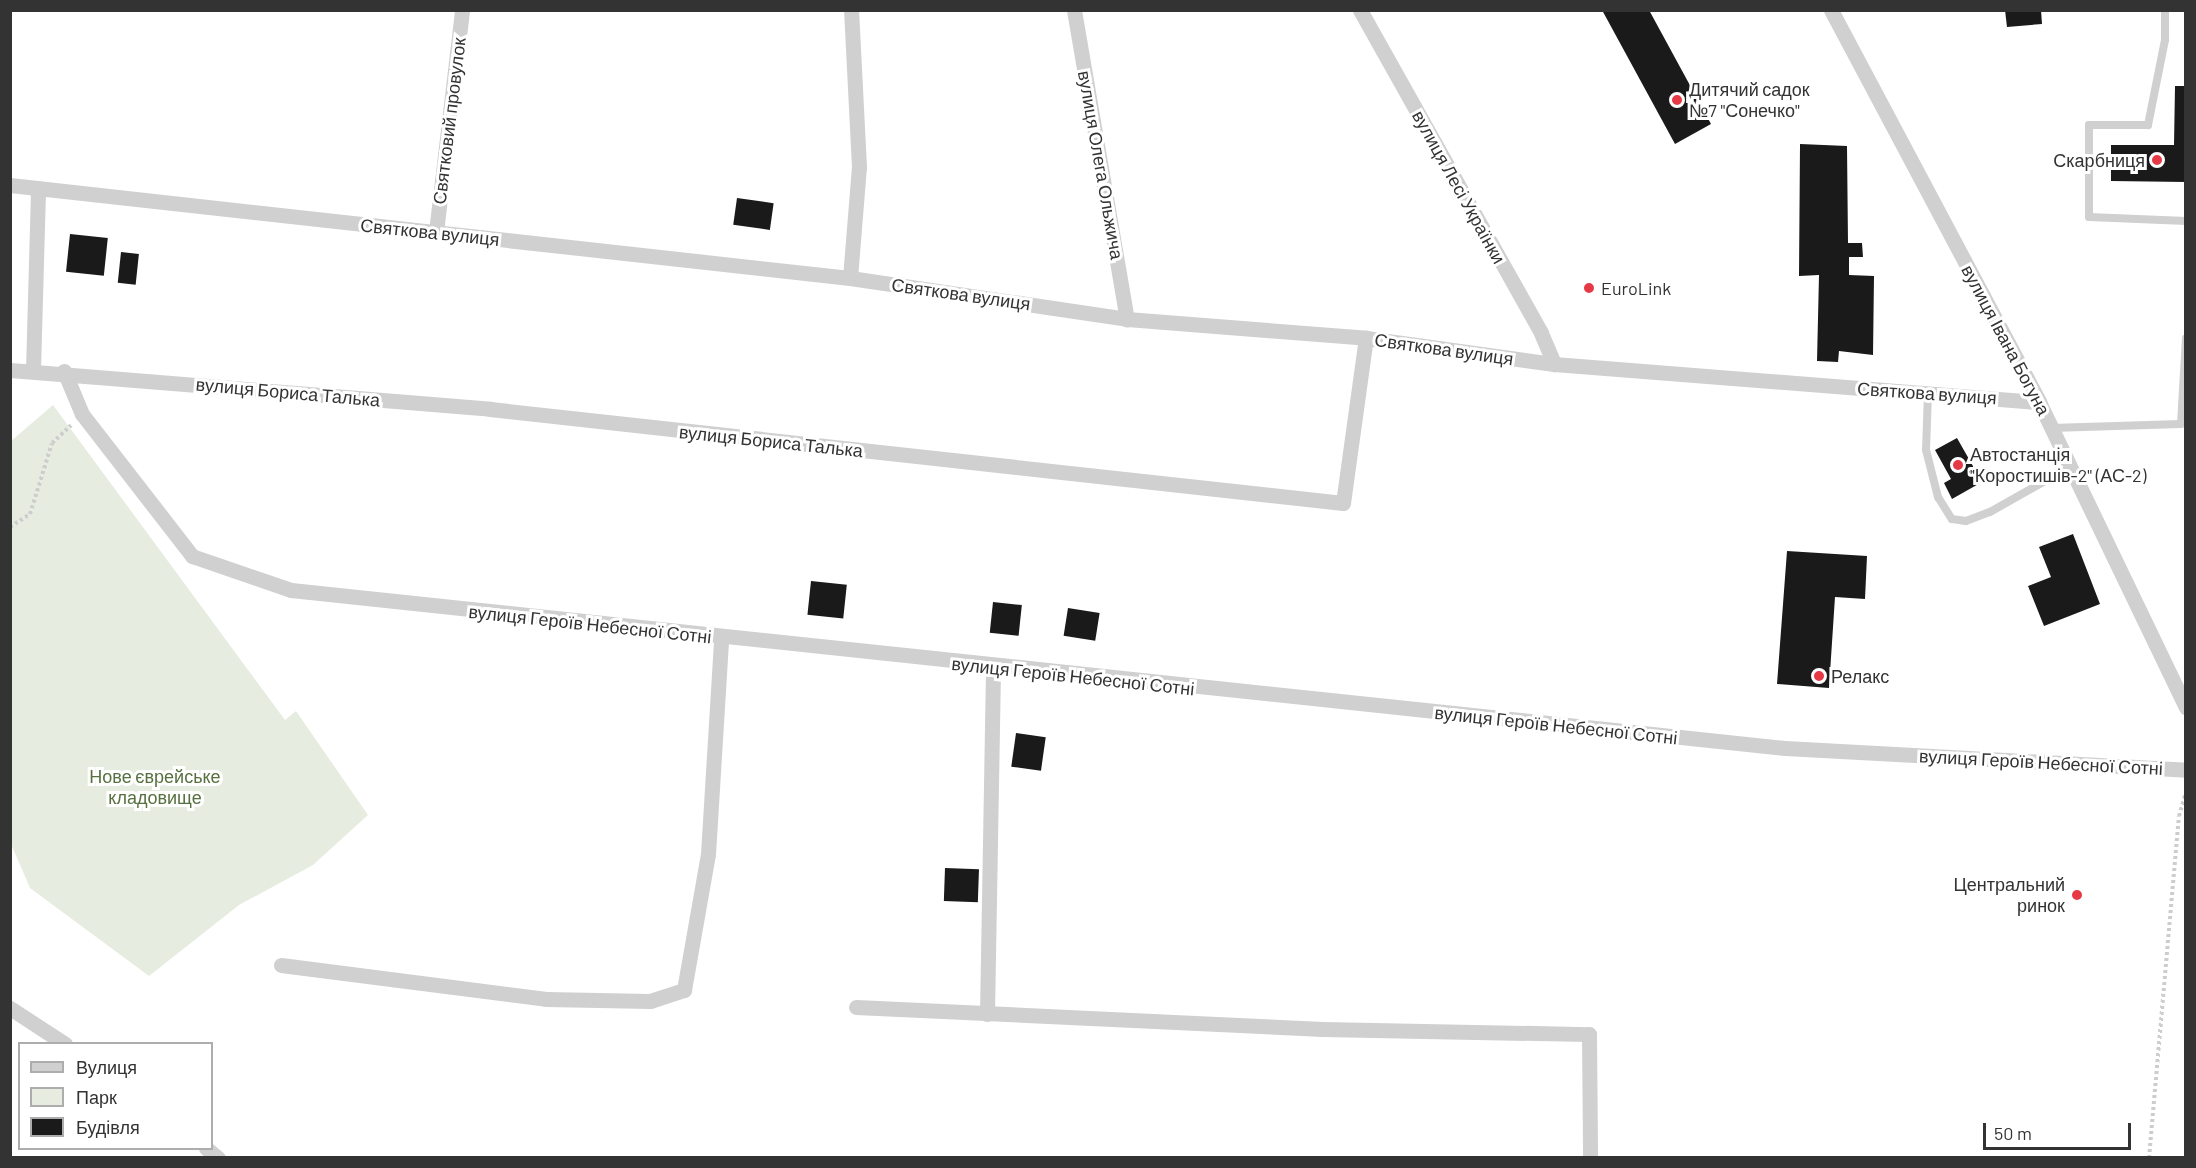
<!DOCTYPE html>
<html>
<head>
<meta charset="utf-8">
<style>
  body { margin:0 }
  #map { position:relative; width:2196px; height:1168px; overflow:hidden; background:#fff; font-family:Barlow,sans-serif }
  div>[style] { position:absolute }
  .green>* { inset:0; background:#e6ecdf }
  .building>* { inset:0; background:#1a1a1a; transform-origin:0 0 }
  .path>* { height:4px; margin-top:-2px; transform-origin:0; background:repeating-linear-gradient(90deg,#cdcdcd 0 3px,transparent 0 6px) }
  .service>* { height:8px; margin:-4px; padding:0 4px; transform-origin:4px; border-radius:4px; background:#d0d0d0 }
  .minor>* { height:15px; margin:-7.5px; padding:0 7.5px; transform-origin:7.5px; border-radius:7.5px; background:#d0d0d0 }
  .dots>* { width:16px; height:16px; translate:-50% -50%; box-sizing:border-box; border:3px solid #fff; border-radius:50% }
  span { translate:-50% -50%; white-space:nowrap; text-align:center; line-height:1.15; -webkit-text-stroke:6px #fff; paint-order:stroke }
  .poi-label { font-size:18px; color:#333 }
  .left { translate:0 -50%; text-align:left }
  .right { translate:-100% -50%; text-align:right }
  .street-label { font-size:18px; color:#333 }
  .park-label { font-size:18px; color:#56703f }
  .frame { position:absolute; inset:0; border:12px solid #333; pointer-events:none }
  .legend { position:absolute; left:18px; top:1042px; width:195px; height:108px; box-sizing:border-box; background:#fff; border:2px solid #adadad; margin:0; padding:8px 10px; list-style:none; font-size:18px; color:#333 }
  .legend li { display:flex; align-items:center; gap:12px; height:30px }
  .legend b { width:30px; border:2px solid #adadad }
  .scale { position:absolute; left:1983px; top:1123px; width:148px; height:27px; box-sizing:border-box; border:3px solid #333; border-top:0; padding-left:8px; font-size:18px; line-height:21px; white-space:nowrap; color:#333; -webkit-text-stroke:4px #fff; paint-order:stroke }
</style>
</head>
<body>
<div id="map">
  <div class="green">
    <i style="clip-path:polygon(53px 405px,285px 720px,296px 711px,368px 815px,313px 865px,239px 905px,149px 976px,30px 888px,11px 844px,11px 441px)"></i>
  </div>
  <div class="building">
    <i style="clip-path:polygon(1602px 10px,1649px 10px,1711px 124px,1675px 144px)"></i>
    <i style="clip-path:polygon(2005px 10px,2041px 10px,2042px 24px,2007px 27px)"></i>
    <i style="clip-path:polygon(2175px 86px,2186px 86px,2186px 182px,2111px 181px,2111px 145px,2174px 145px)"></i>
    <i style="clip-path:polygon(1800px 144px,1847px 146px,1848px 243px,1862px 243px,1863px 257px,1849px 257px,1849px 275px,1874px 276px,1873px 355px,1839px 351px,1838px 362px,1817px 361px,1819px 275px,1799px 276px)"></i>
    <i style="left:737px;top:198px;width:37px;height:27px;rotate:8deg"></i>
    <i style="left:70px;top:234px;width:38px;height:38px;rotate:6deg"></i>
    <i style="left:121px;top:252px;width:18px;height:31px;rotate:6deg"></i>
    <i style="clip-path:polygon(1957px 438px,1982px 482px,1952px 499px,1944px 483px,1951px 479px,1935px 450px)"></i>
    <i style="clip-path:polygon(2073px 534px,2100px 604px,2044px 626px,2028px 586px,2051px 577px,2039px 547px)"></i>
    <i style="clip-path:polygon(1787px 551px,1867px 556px,1865px 599px,1835px 597px,1829px 688px,1777px 684px)"></i>
    <i style="left:811px;top:581px;width:36px;height:34px;rotate:6deg"></i>
    <i style="left:993px;top:602px;width:29px;height:31px;rotate:6deg"></i>
    <i style="left:1068px;top:608px;width:32px;height:28px;rotate:9deg"></i>
    <i style="left:1016px;top:733px;width:30px;height:34px;rotate:8deg"></i>
    <i style="left:945px;top:868px;width:34px;height:33px;rotate:2deg"></i>
  </div>
  <div class="path">
    <i style="left:10px;top:527px;width:24px;rotate:-33deg"></i>
    <i style="left:30px;top:514px;width:74px;rotate:-72.8deg"></i>
    <i style="left:52px;top:443px;width:26px;rotate:-43deg"></i>
    <i style="left:2149px;top:1158px;width:343px;rotate:-85deg"></i>
    <i style="left:2179px;top:816px;width:26px;rotate:-74deg"></i>
  </div>
  <div class="service">
    <i style="left:2165px;top:10px;width:30px;rotate:90deg"></i>
    <i style="left:2165px;top:40px;width:87px;rotate:101.3deg"></i>
    <i style="left:2148px;top:125px;width:59px;rotate:180deg"></i>
    <i style="left:2089px;top:125px;width:92px;rotate:90deg"></i>
    <i style="left:2089px;top:217px;width:97px;rotate:2.4deg"></i>
    <i style="left:1928px;top:393px;width:57px;rotate:92deg"></i>
    <i style="left:1926px;top:450px;width:49px;rotate:75.7deg"></i>
    <i style="left:1938px;top:497px;width:26px;rotate:58deg"></i>
    <i style="left:1952px;top:519px;width:14px;rotate:8deg"></i>
    <i style="left:1966px;top:521px;width:26px;rotate:-21deg"></i>
    <i style="left:1990px;top:512px;width:92px;rotate:-29.4deg"></i>
    <i style="left:2051px;top:428px;width:130px;rotate:-1.8deg"></i>
    <i style="left:2181px;top:424px;width:86px;rotate:-86.7deg"></i>
  </div>
  <div class="minor">
    <i style="left:1074px;top:10px;width:314px;rotate:80.3deg"></i>
    <i style="left:1360px;top:10px;width:370px;rotate:60.7deg"></i>
    <i style="left:1541px;top:333px;width:34px;rotate:67deg"></i>
    <i style="left:1831px;top:10px;width:444px;rotate:62deg"></i>
    <i style="left:2039px;top:402px;width:339px;rotate:64.3deg"></i>
    <i style="left:10px;top:185px;width:845px;rotate:6.32deg"></i>
    <i style="left:850px;top:278px;width:280px;rotate:8.4deg"></i>
    <i style="left:1127px;top:319px;width:240px;rotate:4.5deg"></i>
    <i style="left:1366px;top:338px;width:190px;rotate:7.9deg"></i>
    <i style="left:1554px;top:364px;width:486px;rotate:4.5deg"></i>
    <i style="left:436px;top:232px;width:224px;rotate:-83.3deg"></i>
    <i style="left:850px;top:278px;width:111px;rotate:-85.4deg"></i>
    <i style="left:859px;top:167px;width:157px;rotate:-92.9deg"></i>
    <i style="left:10px;top:370px;width:482px;rotate:4.6deg"></i>
    <i style="left:490px;top:409px;width:858px;rotate:6.29deg"></i>
    <i style="left:1343px;top:503px;width:167px;rotate:-82.1deg"></i>
    <i style="left:33px;top:370px;width:182px;rotate:-88.4deg"></i>
    <i style="left:64px;top:371px;width:47px;rotate:67.3deg"></i>
    <i style="left:82px;top:414px;width:180px;rotate:52.2deg"></i>
    <i style="left:192px;top:556px;width:105px;rotate:19deg"></i>
    <i style="left:291px;top:590px;width:1502px;rotate:6.04deg"></i>
    <i style="left:1785px;top:748px;width:402px;rotate:3.1deg"></i>
    <i style="left:281px;top:965px;width:267px;rotate:7.3deg"></i>
    <i style="left:546px;top:999px;width:104px;rotate:1.1deg"></i>
    <i style="left:650px;top:1001px;width:36px;rotate:-18deg"></i>
    <i style="left:684px;top:990px;width:138px;rotate:-80deg"></i>
    <i style="left:708px;top:854px;width:215px;rotate:-86.5deg"></i>
    <i style="left:856px;top:1007px;width:467px;rotate:2.7deg"></i>
    <i style="left:1322px;top:1029px;width:267px;rotate:1.1deg"></i>
    <i style="left:1589px;top:1034px;width:124px;rotate:89.5deg"></i>
    <i style="left:10px;top:1008px;width:66px;rotate:33.2deg"></i>
    <i style="left:987px;top:1014px;width:345px;rotate:-89deg"></i>
    <i style="left:206px;top:1148px;width:16px;rotate:40deg"></i>
  </div>
  <div class="dots">
    <i style="left:1677px;top:100px;background:#e63946"></i>
    <i style="left:2157px;top:160px;background:#e63946"></i>
    <i style="left:1589px;top:288px;background:#e63946"></i>
    <i style="left:1958px;top:465px;background:#e63946"></i>
    <i style="left:1819px;top:676px;background:#e63946"></i>
    <i style="left:2077px;top:895px;background:#e63946"></i>
  </div>
  <div class="poi-label">
    <span class="left" style="left:1689px;top:100px">Дитячий садок<br>№7 "Сонечко"</span>
    <span class="right" style="left:2145px;top:160px">Скарбниця</span>
    <span class="left" style="left:1601px;top:288px">EuroLink</span>
    <span class="left" style="left:1970px;top:465px">Автостанція<br>"Коростишів-2" (АС-2)</span>
    <span class="left" style="left:1831px;top:676px">Релакс</span>
    <span class="right" style="left:2065px;top:895px">Центральний<br>ринок</span>
  </div>
  <div class="street-label">
    <span style="left:449px;top:121px;rotate:-83deg">Святковий провулок</span>
    <span style="left:1101px;top:165px;rotate:80deg">вулиця Олега Ольжича</span>
    <span style="left:1459px;top:187px;rotate:61deg">вулиця Лесі Українки</span>
    <span style="left:430px;top:232px;rotate:6deg">Святкова вулиця</span>
    <span style="left:961px;top:294px;rotate:8deg">Святкова вулиця</span>
    <span style="left:2006px;top:340px;rotate:62deg">вулиця Івана Богуна</span>
    <span style="left:1444px;top:349px;rotate:8deg">Святкова вулиця</span>
    <span style="left:288px;top:392px;rotate:5deg">вулиця Бориса Талька</span>
    <span style="left:1927px;top:393px;rotate:4deg">Святкова вулиця</span>
    <span style="left:771px;top:441px;rotate:6deg">вулиця Бориса Талька</span>
    <span style="left:590px;top:624px;rotate:6deg">вулиця Героїв Небесної Сотні</span>
    <span style="left:1073px;top:676px;rotate:6deg">вулиця Героїв Небесної Сотні</span>
    <span style="left:1556px;top:725px;rotate:6deg">вулиця Героїв Небесної Сотні</span>
    <span style="left:2041px;top:762px;rotate:3deg">вулиця Героїв Небесної Сотні</span>
  </div>
  <div class="park-label">
    <span style="left:155px;top:787px">Нове єврейське<br>кладовище</span>
  </div>
  <div class="frame"></div>
  <ul class="legend">
  <li><b style="height:8px;background:#d0d0d0"></b>Вулиця</li>
  <li><b style="height:16px;background:#e6ecdf"></b>Парк</li>
  <li><b style="height:16px;background:#1a1a1a"></b>Будівля</li>
  </ul>
  <div class="scale">50 m</div>
</div>
</body>
</html>
